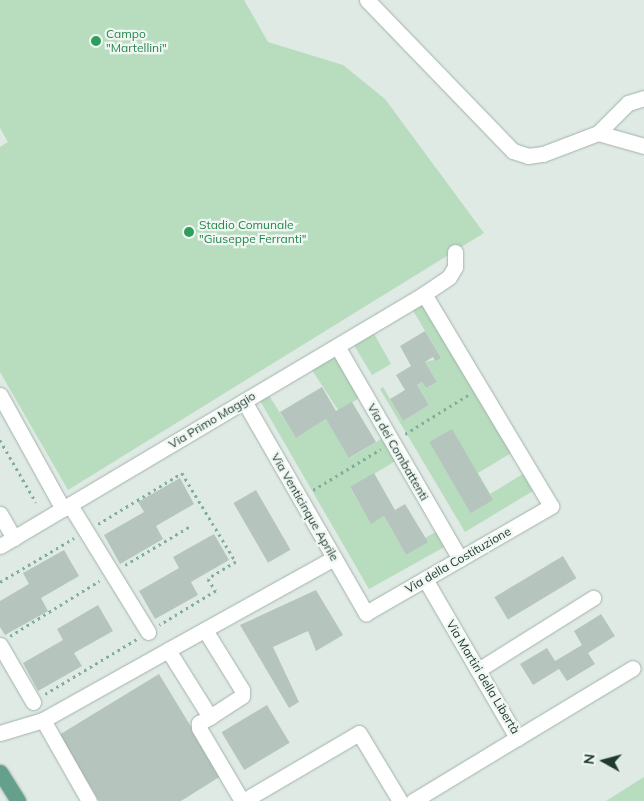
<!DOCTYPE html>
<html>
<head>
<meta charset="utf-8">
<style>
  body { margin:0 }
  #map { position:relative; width:644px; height:801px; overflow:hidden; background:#dfeae4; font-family:Mulish,sans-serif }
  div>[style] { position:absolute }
  .green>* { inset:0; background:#b8dcbe; transform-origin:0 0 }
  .building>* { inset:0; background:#b5c5bd; transform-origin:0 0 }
  .path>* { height:2.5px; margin-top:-1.25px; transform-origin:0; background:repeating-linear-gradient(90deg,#80ae9b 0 2.5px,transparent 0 6.5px) }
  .roads { filter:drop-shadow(0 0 1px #a2b2ab) drop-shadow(0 0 1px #a2b2ab) }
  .minor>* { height:15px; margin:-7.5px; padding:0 7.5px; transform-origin:7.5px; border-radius:7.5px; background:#fff }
  .major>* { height:15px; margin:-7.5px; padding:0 7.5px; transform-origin:7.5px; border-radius:7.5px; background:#64a08b }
  .dots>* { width:14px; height:14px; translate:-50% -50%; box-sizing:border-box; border:2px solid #f0f7f3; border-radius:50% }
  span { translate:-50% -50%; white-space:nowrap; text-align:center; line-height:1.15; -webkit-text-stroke:4.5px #f0f7f3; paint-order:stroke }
  .leisure-label { font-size:12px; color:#27864d }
  .left { translate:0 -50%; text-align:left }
  .street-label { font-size:12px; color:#203a31 }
  .north { position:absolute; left:579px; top:736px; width:50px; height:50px; -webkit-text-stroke:4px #f0f7f3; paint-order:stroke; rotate:277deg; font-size:14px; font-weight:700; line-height:20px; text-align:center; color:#203a31 }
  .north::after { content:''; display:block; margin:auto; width:18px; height:22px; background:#203a31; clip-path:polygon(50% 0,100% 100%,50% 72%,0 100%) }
</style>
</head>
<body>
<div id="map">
  <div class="green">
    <i style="clip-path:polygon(0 0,244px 0,268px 42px,343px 65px,385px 99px,484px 233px,68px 490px,0 372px,0 147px,8px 142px,0 128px)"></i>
    <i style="clip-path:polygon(417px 304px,425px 305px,513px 452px,478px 473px,490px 494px,523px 474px,533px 491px,465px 532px,380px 389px,383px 387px,403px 421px,429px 405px,417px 385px,422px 382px,426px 388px,437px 382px,425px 362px,441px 358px,411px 307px)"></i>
    <i style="clip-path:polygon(373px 332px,391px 364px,372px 375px,355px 347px,356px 341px)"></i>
    <i style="left:334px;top:356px;width:49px;height:26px;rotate:57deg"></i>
    <i style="clip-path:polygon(268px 394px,296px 438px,326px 419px,350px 458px,386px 436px,399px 459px,350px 488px,371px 523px,384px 516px,406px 555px,427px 542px,425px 538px,439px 530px,448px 545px,369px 589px,259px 399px)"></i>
    <i style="clip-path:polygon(644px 777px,644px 801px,606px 801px)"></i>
  </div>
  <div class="building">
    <i style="clip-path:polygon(425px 331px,441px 358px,435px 361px,433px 357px,425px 362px,437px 382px,426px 388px,422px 382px,417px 385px,429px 405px,403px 421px,390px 399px,405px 390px,396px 375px,411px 366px,400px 346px)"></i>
    <i style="clip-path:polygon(322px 387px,336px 411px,352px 402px,376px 442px,349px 458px,326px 419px,296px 438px,280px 412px)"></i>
    <i style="left:452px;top:429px;width:82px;height:26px;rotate:60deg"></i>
    <i style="clip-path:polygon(374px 473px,395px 510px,405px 504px,428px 542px,406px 555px,384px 516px,371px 524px,350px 487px)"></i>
    <i style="clip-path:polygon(180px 478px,194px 504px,156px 526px,163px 539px,120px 564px,104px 535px,144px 512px,138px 502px)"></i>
    <i style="left:256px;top:490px;width:69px;height:26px;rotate:60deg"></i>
    <i style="clip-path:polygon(214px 534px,229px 560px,191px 582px,198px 595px,155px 619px,139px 591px,179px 568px,173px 557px)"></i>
    <i style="clip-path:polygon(64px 550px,79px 576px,41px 598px,48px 611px,5px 635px,0 627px,0 601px,29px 584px,23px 573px)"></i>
    <i style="left:563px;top:556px;width:26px;height:80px;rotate:59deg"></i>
    <i style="clip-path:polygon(316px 590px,343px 635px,316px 651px,308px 631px,273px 647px,299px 702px,289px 708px,240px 625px)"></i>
    <i style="clip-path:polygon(98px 605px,113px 631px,74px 653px,82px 666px,38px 691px,23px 663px,63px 640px,57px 629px)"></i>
    <i style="clip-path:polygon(601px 614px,615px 636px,588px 653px,595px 664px,567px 681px,559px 669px,533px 685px,520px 664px,547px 648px,555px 661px,582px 645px,574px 631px)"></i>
    <i style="clip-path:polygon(159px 674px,221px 776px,181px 801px,99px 801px,59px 735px)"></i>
    <i style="left:267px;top:705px;width:44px;height:53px;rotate:59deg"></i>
  </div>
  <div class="path">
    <i style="left:405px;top:434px;width:74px;rotate:-31.8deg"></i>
    <i style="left:0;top:440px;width:72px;rotate:59.9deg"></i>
    <i style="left:313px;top:490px;width:79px;rotate:-31.1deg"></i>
    <i style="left:98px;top:524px;width:98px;rotate:-31.3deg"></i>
    <i style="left:182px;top:473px;width:104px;rotate:58.8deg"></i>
    <i style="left:236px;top:562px;width:33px;rotate:149deg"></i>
    <i style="left:208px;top:579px;width:14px;rotate:56deg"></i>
    <i style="left:216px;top:591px;width:66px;rotate:148.7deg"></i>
    <i style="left:125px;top:565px;width:78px;rotate:-30.8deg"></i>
    <i style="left:0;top:582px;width:86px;rotate:-30.7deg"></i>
    <i style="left:10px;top:636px;width:105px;rotate:-31.7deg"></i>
    <i style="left:45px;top:694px;width:107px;rotate:-30.9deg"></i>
  </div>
  <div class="roads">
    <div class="minor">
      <i style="left:367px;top:0;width:210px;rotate:46deg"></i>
      <i style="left:513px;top:151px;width:16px;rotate:18deg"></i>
      <i style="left:528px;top:156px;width:15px;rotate:-8deg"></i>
      <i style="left:543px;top:154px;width:59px;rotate:-20.9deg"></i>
      <i style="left:598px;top:133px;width:42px;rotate:-45deg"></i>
      <i style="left:628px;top:103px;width:17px;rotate:-17deg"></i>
      <i style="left:598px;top:133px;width:48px;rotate:15.8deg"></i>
      <i style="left:337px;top:346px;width:246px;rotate:60deg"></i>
      <i style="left:0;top:395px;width:130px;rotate:61.1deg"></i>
      <i style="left:244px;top:401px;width:245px;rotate:60.1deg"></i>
      <i style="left:366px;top:613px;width:214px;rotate:-30deg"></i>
      <i style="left:551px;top:506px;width:247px;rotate:-120.9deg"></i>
      <i style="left:70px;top:505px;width:149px;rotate:58.4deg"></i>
      <i style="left:0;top:514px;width:28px;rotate:60deg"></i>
      <i style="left:0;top:546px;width:493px;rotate:-30.7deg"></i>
      <i style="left:424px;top:294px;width:30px;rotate:-34deg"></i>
      <i style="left:449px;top:277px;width:12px;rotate:-59deg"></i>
      <i style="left:455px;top:267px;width:15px;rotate:-90deg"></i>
      <i style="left:425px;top:579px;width:184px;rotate:59.9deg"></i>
      <i style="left:517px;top:738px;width:135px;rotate:-31.1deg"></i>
      <i style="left:205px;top:630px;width:70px;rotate:58.3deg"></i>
      <i style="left:242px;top:690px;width:6px;rotate:90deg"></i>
      <i style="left:242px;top:696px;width:38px;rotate:147deg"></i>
      <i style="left:210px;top:717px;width:79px;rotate:-122.1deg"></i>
      <i style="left:168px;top:650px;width:190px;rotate:-29deg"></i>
      <i style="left:0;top:645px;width:66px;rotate:59.9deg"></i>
      <i style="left:478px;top:670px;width:136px;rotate:-32.1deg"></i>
      <i style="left:210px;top:717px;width:13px;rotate:151deg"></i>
      <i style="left:199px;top:723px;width:5px;rotate:90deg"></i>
      <i style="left:199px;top:728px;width:85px;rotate:59.5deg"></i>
      <i style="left:43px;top:720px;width:93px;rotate:60.4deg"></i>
      <i style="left:0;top:733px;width:45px;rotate:-16.8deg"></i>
      <i style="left:43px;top:720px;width:143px;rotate:-29.2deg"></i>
      <i style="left:243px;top:801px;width:134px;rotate:-30.4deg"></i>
      <i style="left:359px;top:733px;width:79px;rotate:58.9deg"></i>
      <i style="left:413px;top:801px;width:122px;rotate:-31.2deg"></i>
    </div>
    <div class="major">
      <i style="left:0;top:772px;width:34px;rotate:58deg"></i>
    </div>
  </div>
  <div class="dots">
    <i style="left:96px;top:41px;background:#2e9e5b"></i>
    <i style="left:189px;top:232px;background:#2e9e5b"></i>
  </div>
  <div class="leisure-label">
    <span class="left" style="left:106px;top:41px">Campo<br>"Martellini"</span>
    <span class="left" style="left:199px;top:232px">Stadio Comunale<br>"Giuseppe Ferranti"</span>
  </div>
  <div class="street-label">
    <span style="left:212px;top:420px;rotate:-31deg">Via Primo Maggio</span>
    <span style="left:398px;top:452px;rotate:60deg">Via dei Combattenti</span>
    <span style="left:305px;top:507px;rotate:60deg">Via Venticinque Aprile</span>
    <span style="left:458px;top:560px;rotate:-30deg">Via della Costituzione</span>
    <span style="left:483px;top:677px;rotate:59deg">Via Martiri della Libertà</span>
  </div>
  <div class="north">N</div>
</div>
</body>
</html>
